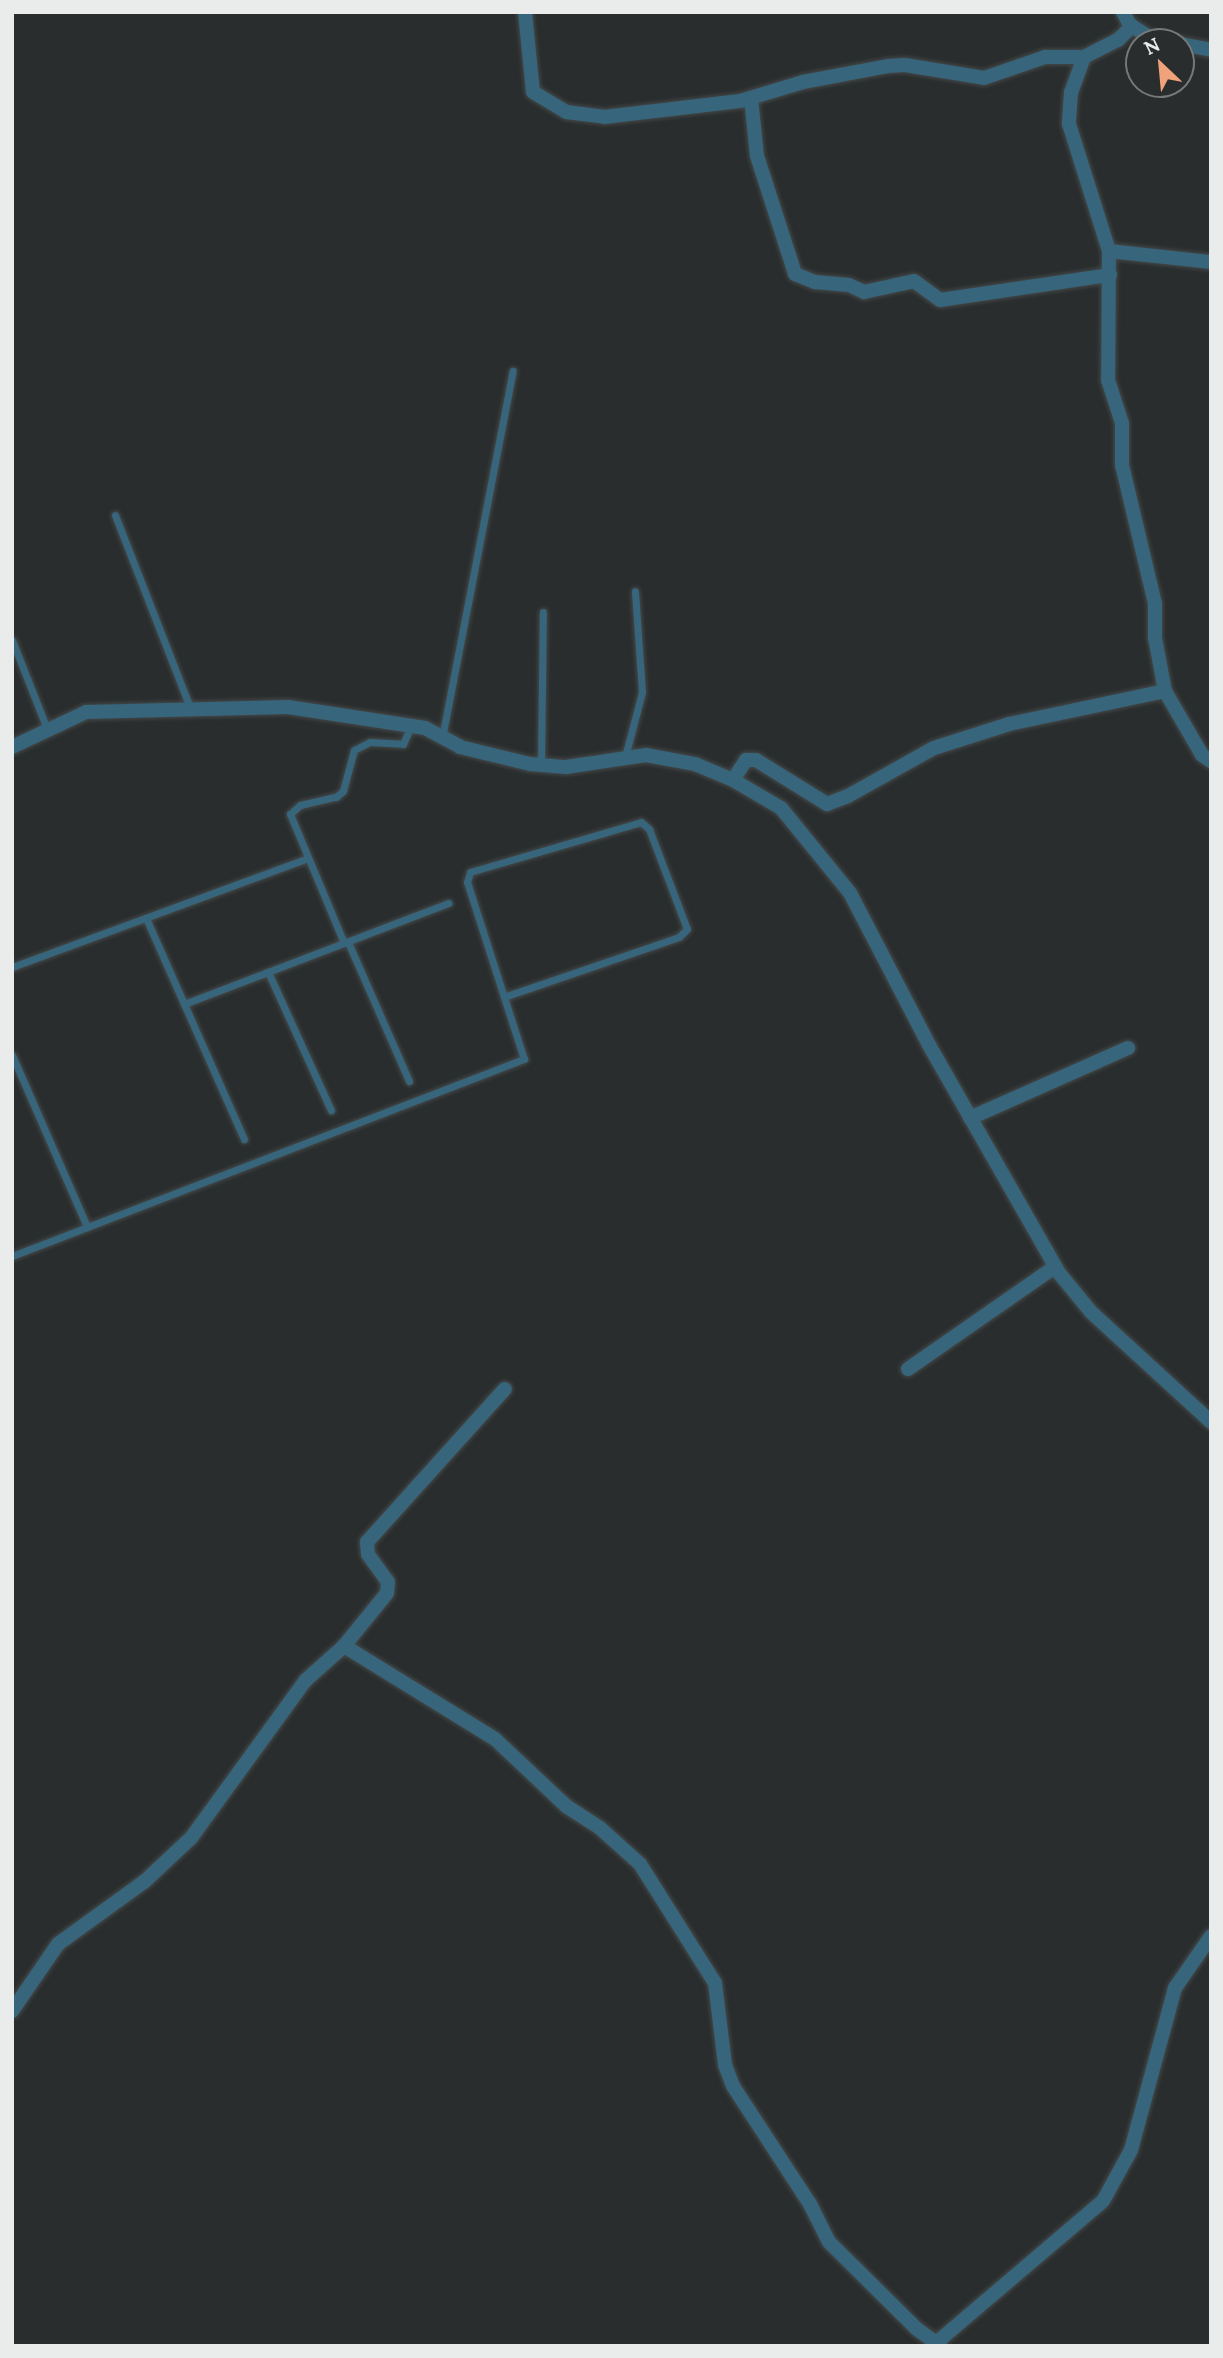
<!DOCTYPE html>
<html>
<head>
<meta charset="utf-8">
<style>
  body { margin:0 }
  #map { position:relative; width:1223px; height:2358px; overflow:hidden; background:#292d2d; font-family:Lora,serif }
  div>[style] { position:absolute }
  .roads { filter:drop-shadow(0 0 2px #444848) drop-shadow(0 0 2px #444848) }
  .service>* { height:7px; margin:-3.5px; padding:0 3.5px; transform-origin:3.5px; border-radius:3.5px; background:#37657c }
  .minor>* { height:14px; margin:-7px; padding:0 7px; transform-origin:7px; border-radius:7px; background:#37657c }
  span { translate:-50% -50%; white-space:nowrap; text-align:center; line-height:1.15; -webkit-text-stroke:6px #292d2d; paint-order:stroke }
  .frame { position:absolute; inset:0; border:14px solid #eaecec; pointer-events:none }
  .north { position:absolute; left:1125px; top:28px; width:70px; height:70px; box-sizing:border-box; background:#292d2d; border:2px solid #767979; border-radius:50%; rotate:334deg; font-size:19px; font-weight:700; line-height:28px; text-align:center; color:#eaecec }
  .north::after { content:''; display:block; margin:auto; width:24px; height:32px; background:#f0a27a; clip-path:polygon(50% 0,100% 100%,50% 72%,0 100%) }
</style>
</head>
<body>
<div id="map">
  <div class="roads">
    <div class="service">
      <i style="left:115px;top:515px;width:206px;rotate:68.7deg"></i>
      <i style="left:12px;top:640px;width:96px;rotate:68.5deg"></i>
      <i style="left:442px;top:738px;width:374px;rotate:-79.1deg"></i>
      <i style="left:625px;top:757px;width:67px;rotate:-75.3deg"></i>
      <i style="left:642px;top:692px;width:101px;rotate:-94deg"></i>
      <i style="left:541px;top:765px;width:153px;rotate:-89.3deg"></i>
      <i style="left:146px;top:918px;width:242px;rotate:66.1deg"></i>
      <i style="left:348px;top:942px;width:152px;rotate:66.3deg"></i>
      <i style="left:344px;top:943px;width:140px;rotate:-112.7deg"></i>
      <i style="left:290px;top:814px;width:13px;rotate:-42deg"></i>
      <i style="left:300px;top:805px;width:37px;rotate:-13deg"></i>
      <i style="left:336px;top:797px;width:9px;rotate:-41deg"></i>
      <i style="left:343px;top:791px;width:42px;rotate:-75deg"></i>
      <i style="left:354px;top:750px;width:18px;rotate:-27deg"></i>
      <i style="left:370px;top:742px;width:33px;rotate:3deg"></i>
      <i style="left:403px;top:744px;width:20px;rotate:-66deg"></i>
      <i style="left:12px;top:967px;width:315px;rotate:-20.2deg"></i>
      <i style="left:268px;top:972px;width:152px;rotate:65.5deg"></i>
      <i style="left:184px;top:1004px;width:283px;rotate:-20.9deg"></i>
      <i style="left:12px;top:1055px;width:188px;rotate:66.4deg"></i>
      <i style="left:12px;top:1256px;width:549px;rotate:-21.05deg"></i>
      <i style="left:524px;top:1059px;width:65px;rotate:-107.9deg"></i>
      <i style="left:504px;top:997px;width:121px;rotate:-107.8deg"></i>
      <i style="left:467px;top:882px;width:10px;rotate:-73deg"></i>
      <i style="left:470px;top:872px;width:178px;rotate:-16.3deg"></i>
      <i style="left:641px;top:822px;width:11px;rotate:41deg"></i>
      <i style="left:649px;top:829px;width:107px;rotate:69.2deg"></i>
      <i style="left:687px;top:929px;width:11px;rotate:135deg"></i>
      <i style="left:679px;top:937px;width:185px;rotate:161.1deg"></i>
    </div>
    <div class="minor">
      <i style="left:525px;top:12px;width:80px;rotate:84.3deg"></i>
      <i style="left:533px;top:92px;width:39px;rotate:31deg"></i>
      <i style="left:566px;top:112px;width:38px;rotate:7deg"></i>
      <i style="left:604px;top:117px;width:137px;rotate:-6.7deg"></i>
      <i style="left:740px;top:101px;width:66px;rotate:-16.8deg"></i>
      <i style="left:803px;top:82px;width:86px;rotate:-10.7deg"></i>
      <i style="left:888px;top:66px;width:17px;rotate:-3deg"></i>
      <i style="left:905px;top:65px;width:80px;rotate:9.3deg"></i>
      <i style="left:984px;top:78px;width:65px;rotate:-19deg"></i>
      <i style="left:1045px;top:57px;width:39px"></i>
      <i style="left:1084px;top:57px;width:38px;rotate:-27deg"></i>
      <i style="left:1118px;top:40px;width:20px;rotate:-45deg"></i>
      <i style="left:1123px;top:12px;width:15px;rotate:62deg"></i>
      <i style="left:1130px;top:25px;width:25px;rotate:32deg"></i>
      <i style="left:1151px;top:38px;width:21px;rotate:11deg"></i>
      <i style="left:1181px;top:44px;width:31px;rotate:11deg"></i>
      <i style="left:1084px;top:57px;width:37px;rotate:110deg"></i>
      <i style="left:1071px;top:92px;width:32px;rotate:94deg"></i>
      <i style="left:1069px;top:124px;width:133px;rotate:72.5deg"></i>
      <i style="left:1109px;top:251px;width:129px;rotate:90.4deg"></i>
      <i style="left:1108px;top:380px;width:45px;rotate:72deg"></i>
      <i style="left:1122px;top:423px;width:42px;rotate:90deg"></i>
      <i style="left:1122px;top:465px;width:142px;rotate:76.6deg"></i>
      <i style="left:1155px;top:603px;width:35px;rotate:90deg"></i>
      <i style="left:1155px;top:638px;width:54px;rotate:79.3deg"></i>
      <i style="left:751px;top:98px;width:58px;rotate:84.1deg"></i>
      <i style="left:757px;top:156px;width:124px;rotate:72.1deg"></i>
      <i style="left:795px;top:274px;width:22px;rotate:22deg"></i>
      <i style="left:815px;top:282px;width:34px;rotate:5deg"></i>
      <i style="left:849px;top:285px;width:17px;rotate:25deg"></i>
      <i style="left:864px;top:292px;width:51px;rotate:-12.4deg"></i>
      <i style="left:914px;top:281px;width:32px;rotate:36deg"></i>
      <i style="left:940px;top:300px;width:172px;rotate:-8.4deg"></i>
      <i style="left:1109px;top:251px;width:103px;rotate:6.2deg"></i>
      <i style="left:12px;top:747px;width:82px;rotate:-25.3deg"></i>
      <i style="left:86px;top:712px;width:202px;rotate:-1.4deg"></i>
      <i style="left:288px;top:707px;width:139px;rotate:8.7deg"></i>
      <i style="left:425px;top:728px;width:40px;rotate:28deg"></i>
      <i style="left:460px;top:747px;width:72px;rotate:13.7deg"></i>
      <i style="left:530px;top:764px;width:36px;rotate:5deg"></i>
      <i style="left:566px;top:767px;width:81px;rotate:-8.5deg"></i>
      <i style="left:646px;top:755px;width:50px;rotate:10.4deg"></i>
      <i style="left:695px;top:764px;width:41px;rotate:22.8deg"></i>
      <i style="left:733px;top:780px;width:56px;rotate:30.3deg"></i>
      <i style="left:781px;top:808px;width:109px;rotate:50.9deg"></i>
      <i style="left:850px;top:893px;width:171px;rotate:62.5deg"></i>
      <i style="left:929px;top:1045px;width:262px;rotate:60.3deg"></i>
      <i style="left:1059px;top:1273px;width:50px;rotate:50.6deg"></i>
      <i style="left:1091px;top:1312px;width:163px;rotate:42.5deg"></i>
      <i style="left:733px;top:780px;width:24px;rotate:-57deg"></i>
      <i style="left:746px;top:760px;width:10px"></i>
      <i style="left:756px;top:760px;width:84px;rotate:31.8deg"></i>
      <i style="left:827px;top:804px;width:22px;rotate:-21deg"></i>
      <i style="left:848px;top:796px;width:98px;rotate:-29.2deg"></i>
      <i style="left:934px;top:748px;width:79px;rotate:-17.7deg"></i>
      <i style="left:1009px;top:724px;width:159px;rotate:-11.9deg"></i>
      <i style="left:1165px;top:691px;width:74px;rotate:60deg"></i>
      <i style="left:1202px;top:755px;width:11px;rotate:34deg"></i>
      <i style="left:970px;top:1118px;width:173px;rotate:-23.9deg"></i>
      <i style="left:908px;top:1369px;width:179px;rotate:-34.8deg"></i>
      <i style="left:344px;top:1646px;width:68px;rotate:-50.9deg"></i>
      <i style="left:387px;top:1593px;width:11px;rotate:-85deg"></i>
      <i style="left:388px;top:1582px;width:34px;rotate:-126deg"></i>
      <i style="left:368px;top:1554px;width:12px;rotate:-95deg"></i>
      <i style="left:367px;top:1542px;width:206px;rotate:-48deg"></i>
      <i style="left:12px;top:2011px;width:81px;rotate:-55.5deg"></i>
      <i style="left:58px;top:1944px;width:107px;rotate:-35.9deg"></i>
      <i style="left:145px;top:1881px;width:63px;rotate:-43.1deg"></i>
      <i style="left:191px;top:1838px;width:195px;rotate:-54deg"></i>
      <i style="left:306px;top:1680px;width:51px;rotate:-41.8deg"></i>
      <i style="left:344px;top:1646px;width:177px;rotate:31.6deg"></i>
      <i style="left:495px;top:1739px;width:98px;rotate:43.3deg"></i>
      <i style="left:566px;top:1806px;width:40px;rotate:32.9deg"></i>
      <i style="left:600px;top:1828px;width:54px;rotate:42deg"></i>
      <i style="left:640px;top:1864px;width:141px;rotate:57.8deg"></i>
      <i style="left:715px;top:1983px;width:83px;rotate:83deg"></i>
      <i style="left:725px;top:2065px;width:22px;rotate:69deg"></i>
      <i style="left:733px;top:2086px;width:141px;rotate:56.9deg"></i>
      <i style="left:810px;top:2204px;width:42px;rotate:63.4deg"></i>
      <i style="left:829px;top:2242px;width:124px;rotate:44.7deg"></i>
      <i style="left:917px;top:2329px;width:29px;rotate:36deg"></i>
      <i style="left:936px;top:2343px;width:219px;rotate:-40.4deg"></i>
      <i style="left:1103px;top:2201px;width:58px;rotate:-61.2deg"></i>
      <i style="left:1131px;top:2150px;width:168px;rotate:-74.8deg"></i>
      <i style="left:1175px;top:1988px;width:63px;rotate:-55.3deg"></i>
    </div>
  </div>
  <div class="frame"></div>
  <div class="north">N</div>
</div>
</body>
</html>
